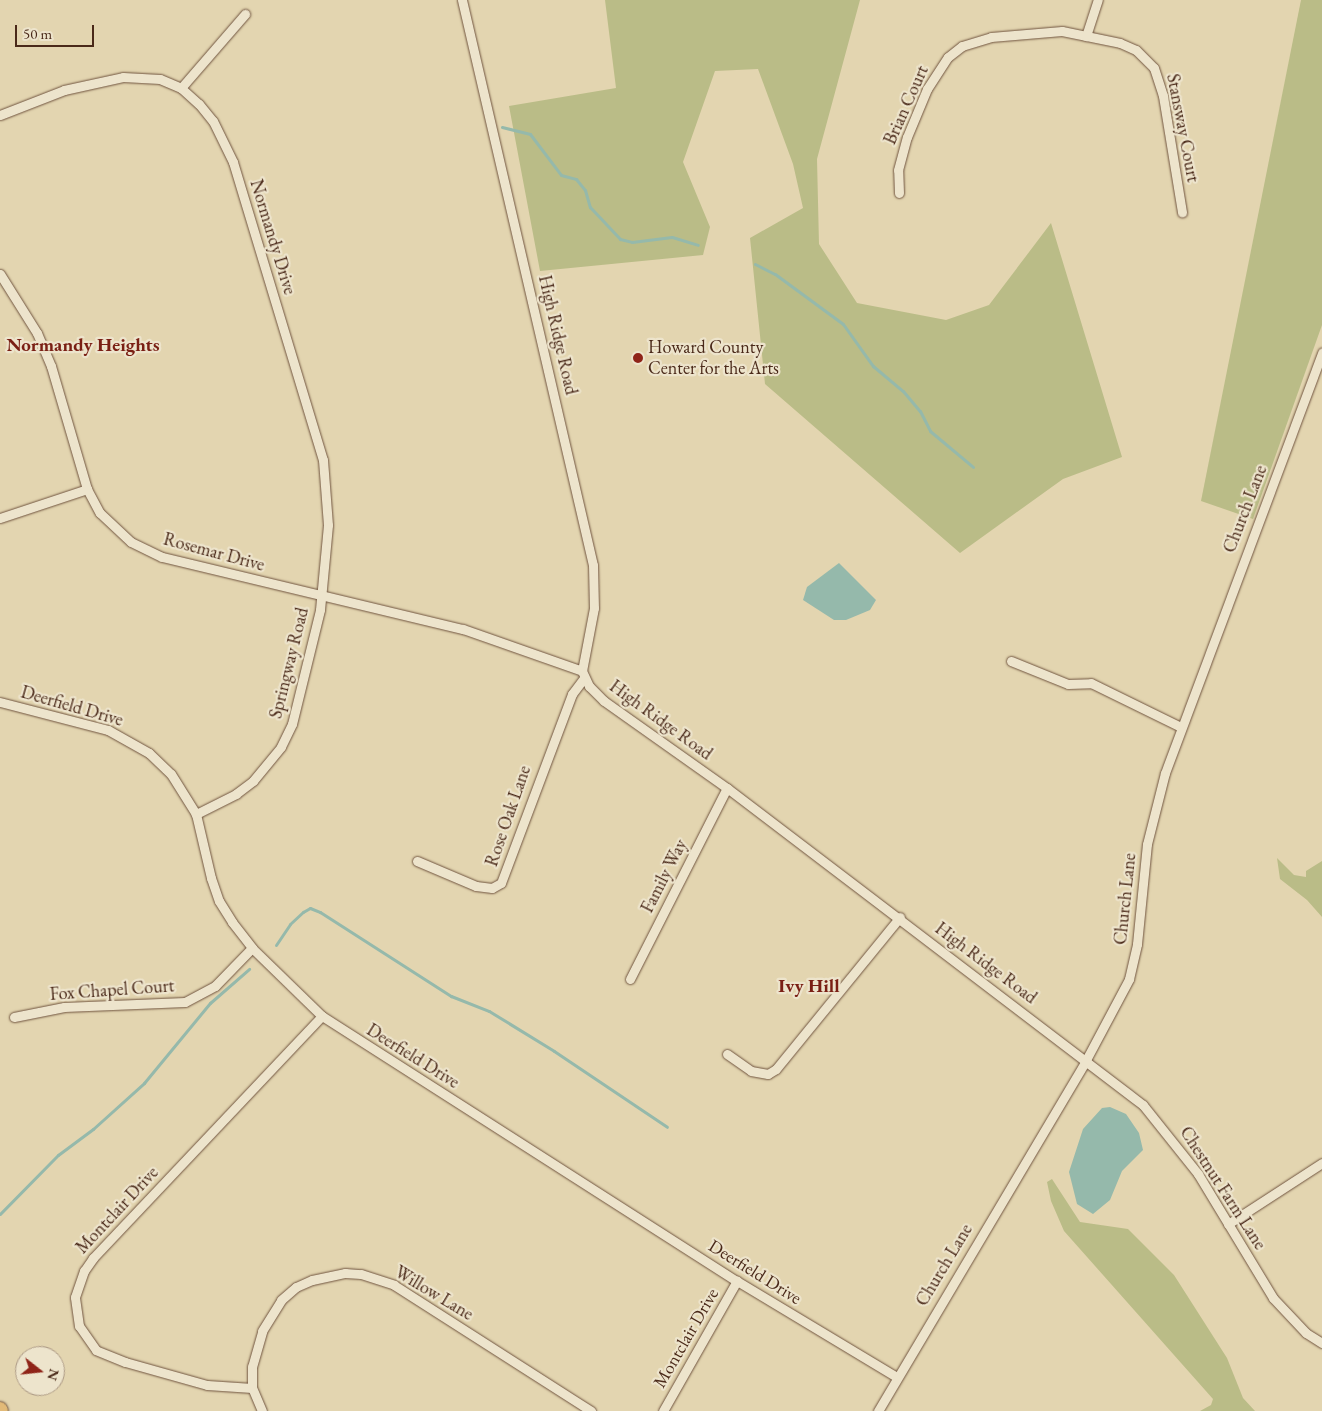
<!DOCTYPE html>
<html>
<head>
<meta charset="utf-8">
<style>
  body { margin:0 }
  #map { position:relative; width:1322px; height:1411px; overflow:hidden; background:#e3d5b0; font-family:"EB Garamond",serif }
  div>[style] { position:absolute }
  .green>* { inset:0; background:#babc87 }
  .water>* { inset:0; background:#95b9ab }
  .stream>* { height:3px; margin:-1.5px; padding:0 1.5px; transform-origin:1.5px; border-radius:1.5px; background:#95b9ab }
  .roads { filter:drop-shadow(0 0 1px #70543f) drop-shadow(0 0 1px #70543f) }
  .minor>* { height:9px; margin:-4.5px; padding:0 4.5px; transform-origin:4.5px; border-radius:4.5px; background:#ede4cc }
  .primary>* { height:14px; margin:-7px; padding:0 7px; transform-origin:7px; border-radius:7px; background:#e2ba78 }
  .dots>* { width:14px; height:14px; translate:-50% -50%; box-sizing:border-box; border:2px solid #ede4cc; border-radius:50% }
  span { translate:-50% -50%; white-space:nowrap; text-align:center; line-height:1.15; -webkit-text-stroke:4.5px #ede4cc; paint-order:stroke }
  .street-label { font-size:18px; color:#4a2919 }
  .poi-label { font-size:18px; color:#4a2919 }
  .left { translate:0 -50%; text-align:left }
  .neighbourhood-label { font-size:19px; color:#7a1f14; font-weight:700 }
  .north { position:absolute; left:15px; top:1346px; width:50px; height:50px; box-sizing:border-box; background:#ede4cc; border:1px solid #ac9984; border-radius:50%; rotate:106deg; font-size:14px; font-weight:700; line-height:20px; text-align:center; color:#4a2919 }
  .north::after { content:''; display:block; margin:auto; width:18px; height:22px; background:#8f2418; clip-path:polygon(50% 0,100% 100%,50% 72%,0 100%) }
  .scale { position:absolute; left:15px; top:25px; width:79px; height:22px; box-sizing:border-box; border:2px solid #4a2919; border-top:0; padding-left:6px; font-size:15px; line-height:18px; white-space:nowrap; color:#4a2919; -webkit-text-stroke:4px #ede4cc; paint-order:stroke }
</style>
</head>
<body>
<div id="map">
  <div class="green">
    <i style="clip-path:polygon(605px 0,860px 0,817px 159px,819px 244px,857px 303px,946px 320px,989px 305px,1051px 223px,1122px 457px,1063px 479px,960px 553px,765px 384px,750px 238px,803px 208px,793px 164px,758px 69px,715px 71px,683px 162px,710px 227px,703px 255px,540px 271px,509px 106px,616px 88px)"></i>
    <i style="clip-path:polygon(1301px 0,1322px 0,1322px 325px,1253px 519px,1201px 501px)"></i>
    <i style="clip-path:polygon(1277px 858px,1294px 875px,1306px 877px,1306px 871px,1322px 861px,1322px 917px,1307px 900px,1280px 879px)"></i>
    <i style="clip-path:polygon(1052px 1179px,1080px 1222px,1128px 1229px,1174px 1275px,1227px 1358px,1243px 1398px,1255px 1411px,1200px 1411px,1211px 1405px,1213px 1399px,1064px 1231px,1051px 1201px,1047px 1182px)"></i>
  </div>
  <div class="water">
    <i style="clip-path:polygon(839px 563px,876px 600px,870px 610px,846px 620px,834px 620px,803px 600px,807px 587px)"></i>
    <i style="clip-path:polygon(1110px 1107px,1126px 1114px,1139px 1133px,1143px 1150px,1122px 1171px,1110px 1200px,1093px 1214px,1077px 1204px,1069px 1172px,1083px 1129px,1102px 1108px)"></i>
  </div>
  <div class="stream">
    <i style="left:502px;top:127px;width:29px;rotate:14deg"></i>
    <i style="left:530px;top:134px;width:51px;rotate:52.9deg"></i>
    <i style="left:561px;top:175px;width:16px;rotate:15deg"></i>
    <i style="left:576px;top:179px;width:14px;rotate:51deg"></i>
    <i style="left:585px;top:190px;width:18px;rotate:74deg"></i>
    <i style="left:590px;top:207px;width:44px;rotate:46.8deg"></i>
    <i style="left:620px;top:239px;width:12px;rotate:14deg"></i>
    <i style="left:632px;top:242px;width:40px;rotate:-7.1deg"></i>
    <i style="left:672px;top:237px;width:27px;rotate:17deg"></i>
    <i style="left:755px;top:264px;width:22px;rotate:27deg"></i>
    <i style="left:775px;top:274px;width:84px;rotate:36.3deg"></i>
    <i style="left:843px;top:324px;width:52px;rotate:54.5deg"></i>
    <i style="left:873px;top:366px;width:39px;rotate:40deg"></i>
    <i style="left:903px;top:391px;width:26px;rotate:50deg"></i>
    <i style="left:920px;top:411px;width:22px;rotate:63deg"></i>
    <i style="left:930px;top:431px;width:56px;rotate:39.9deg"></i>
    <i style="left:276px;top:945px;width:25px;rotate:-56deg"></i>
    <i style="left:290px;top:924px;width:18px;rotate:-43deg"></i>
    <i style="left:303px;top:912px;width:8px;rotate:-30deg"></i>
    <i style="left:310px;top:908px;width:11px;rotate:22deg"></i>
    <i style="left:320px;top:912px;width:156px;rotate:32.7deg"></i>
    <i style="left:451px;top:996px;width:41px;rotate:21.5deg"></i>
    <i style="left:489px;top:1011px;width:76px;rotate:31.6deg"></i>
    <i style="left:554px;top:1051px;width:136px;rotate:33.9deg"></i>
    <i style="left:0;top:1214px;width:83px;rotate:-45.5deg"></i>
    <i style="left:58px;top:1155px;width:44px;rotate:-36.6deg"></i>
    <i style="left:93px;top:1129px;width:69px;rotate:-42deg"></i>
    <i style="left:144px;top:1083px;width:104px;rotate:-50.5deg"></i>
    <i style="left:210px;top:1003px;width:52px;rotate:-41.1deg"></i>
  </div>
  <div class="roads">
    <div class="minor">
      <i style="left:462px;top:0;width:580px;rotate:76.95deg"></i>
      <i style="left:593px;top:565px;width:43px;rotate:88.7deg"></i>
      <i style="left:594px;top:608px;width:64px;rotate:100.8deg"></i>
      <i style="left:582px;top:671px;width:17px;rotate:65deg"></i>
      <i style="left:589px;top:686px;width:21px;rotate:45deg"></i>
      <i style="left:604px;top:701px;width:151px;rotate:35.3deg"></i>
      <i style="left:727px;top:788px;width:523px;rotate:37.31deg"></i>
      <i style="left:1143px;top:1105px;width:88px;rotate:51.4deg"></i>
      <i style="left:1198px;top:1174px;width:145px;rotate:58.8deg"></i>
      <i style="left:1273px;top:1298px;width:48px;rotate:46.7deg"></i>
      <i style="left:1306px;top:1333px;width:19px;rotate:32deg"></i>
      <i style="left:1086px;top:36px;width:38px;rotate:-72deg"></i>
      <i style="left:181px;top:88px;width:98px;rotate:-49.1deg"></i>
      <i style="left:0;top:115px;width:69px;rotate:-21.3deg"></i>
      <i style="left:64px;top:90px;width:60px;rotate:-12.4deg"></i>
      <i style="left:123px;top:77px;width:37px;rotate:3deg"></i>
      <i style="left:160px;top:79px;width:23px;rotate:23deg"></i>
      <i style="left:181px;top:88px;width:24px;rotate:42deg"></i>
      <i style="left:199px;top:104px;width:22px;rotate:51deg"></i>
      <i style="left:213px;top:121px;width:46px;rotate:64deg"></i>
      <i style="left:233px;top:162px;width:311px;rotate:73.2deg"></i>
      <i style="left:323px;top:460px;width:65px;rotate:85.6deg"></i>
      <i style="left:328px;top:525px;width:85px;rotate:95.4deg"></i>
      <i style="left:320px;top:610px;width:117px;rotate:103.8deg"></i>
      <i style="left:292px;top:724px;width:25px;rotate:116deg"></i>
      <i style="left:281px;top:747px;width:44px;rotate:129.5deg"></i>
      <i style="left:253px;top:781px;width:21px;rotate:143deg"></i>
      <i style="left:236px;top:794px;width:45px;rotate:153.4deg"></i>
      <i style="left:899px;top:193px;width:23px;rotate:-92deg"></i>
      <i style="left:898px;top:170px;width:34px;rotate:-75deg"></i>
      <i style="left:907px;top:137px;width:52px;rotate:-67.4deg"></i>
      <i style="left:927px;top:89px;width:38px;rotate:-57deg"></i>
      <i style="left:948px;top:57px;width:18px;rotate:-38deg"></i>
      <i style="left:962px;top:46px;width:30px;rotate:-17deg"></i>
      <i style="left:991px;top:37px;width:71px;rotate:-4.8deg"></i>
      <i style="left:1062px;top:31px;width:59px;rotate:11.7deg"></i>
      <i style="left:1120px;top:43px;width:17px;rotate:24deg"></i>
      <i style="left:1136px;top:50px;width:25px;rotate:45deg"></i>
      <i style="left:1154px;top:68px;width:29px;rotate:72deg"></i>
      <i style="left:1163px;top:96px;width:118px;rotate:80.7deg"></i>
      <i style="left:0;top:274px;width:70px;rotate:57.9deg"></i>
      <i style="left:37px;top:333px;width:36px;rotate:67deg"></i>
      <i style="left:51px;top:366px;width:128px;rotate:73.7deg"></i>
      <i style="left:87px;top:489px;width:27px;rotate:62deg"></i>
      <i style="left:100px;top:513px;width:42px;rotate:43.1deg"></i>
      <i style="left:131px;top:542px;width:34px;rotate:26deg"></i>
      <i style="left:162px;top:557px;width:309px;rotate:13.5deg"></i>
      <i style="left:463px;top:629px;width:126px;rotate:19.4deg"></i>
      <i style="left:0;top:518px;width:92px;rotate:-18.4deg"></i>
      <i style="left:1011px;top:661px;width:61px;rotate:22deg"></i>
      <i style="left:1068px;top:684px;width:23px;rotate:-2deg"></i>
      <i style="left:1091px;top:683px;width:100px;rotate:26.1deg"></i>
      <i style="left:0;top:702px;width:112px;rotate:14.5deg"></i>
      <i style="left:108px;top:730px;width:47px;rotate:29.3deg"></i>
      <i style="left:149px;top:753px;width:30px;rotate:44deg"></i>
      <i style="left:171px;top:774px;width:47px;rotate:58deg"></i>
      <i style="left:196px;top:814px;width:66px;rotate:76.8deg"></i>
      <i style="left:211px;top:878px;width:24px;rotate:71deg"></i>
      <i style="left:219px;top:901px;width:25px;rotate:58deg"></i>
      <i style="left:232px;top:922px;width:33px;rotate:52deg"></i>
      <i style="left:252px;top:948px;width:98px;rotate:44.2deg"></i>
      <i style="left:322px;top:1016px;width:492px;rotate:32.6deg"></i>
      <i style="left:737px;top:1281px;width:187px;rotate:31deg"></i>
      <i style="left:417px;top:861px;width:64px;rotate:23deg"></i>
      <i style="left:476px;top:886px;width:16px;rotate:7deg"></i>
      <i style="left:492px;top:888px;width:10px;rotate:-29deg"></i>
      <i style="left:501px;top:883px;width:202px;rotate:-69.4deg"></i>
      <i style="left:572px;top:694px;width:20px;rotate:-53deg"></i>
      <i style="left:630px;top:979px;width:214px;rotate:-63.1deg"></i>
      <i style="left:14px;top:1017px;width:51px;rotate:-11.3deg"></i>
      <i style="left:64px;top:1007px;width:121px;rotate:-2.4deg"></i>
      <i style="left:185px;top:1002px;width:34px;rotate:-28deg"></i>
      <i style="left:215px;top:986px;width:53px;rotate:-45.8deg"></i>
      <i style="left:727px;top:1054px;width:29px;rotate:35deg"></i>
      <i style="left:751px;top:1071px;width:17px;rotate:10deg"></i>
      <i style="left:768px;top:1074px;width:9px;rotate:-32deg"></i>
      <i style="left:776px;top:1069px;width:196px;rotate:-50.8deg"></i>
      <i style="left:1228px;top:1224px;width:112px;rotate:-33deg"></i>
      <i style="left:252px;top:1388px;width:21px;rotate:-90deg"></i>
      <i style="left:252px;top:1367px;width:37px;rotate:-74deg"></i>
      <i style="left:262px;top:1331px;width:36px;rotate:-58deg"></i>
      <i style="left:281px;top:1300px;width:20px;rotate:-41deg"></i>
      <i style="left:296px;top:1287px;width:17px;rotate:-24deg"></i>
      <i style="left:312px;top:1280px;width:34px;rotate:-12deg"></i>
      <i style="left:345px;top:1273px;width:16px;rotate:4deg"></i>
      <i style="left:361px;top:1274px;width:35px;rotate:18deg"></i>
      <i style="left:394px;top:1285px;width:234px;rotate:32.6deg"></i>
      <i style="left:262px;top:1411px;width:25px;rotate:-113deg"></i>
      <i style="left:252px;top:1388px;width:45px;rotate:-176.2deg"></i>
      <i style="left:207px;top:1385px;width:85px;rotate:-164.3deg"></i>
      <i style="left:125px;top:1362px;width:31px;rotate:-158deg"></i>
      <i style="left:96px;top:1350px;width:29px;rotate:-125deg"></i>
      <i style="left:79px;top:1326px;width:29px;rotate:-98deg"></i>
      <i style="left:75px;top:1297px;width:28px;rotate:-71deg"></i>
      <i style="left:84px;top:1271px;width:16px;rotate:-55deg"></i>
      <i style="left:93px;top:1258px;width:333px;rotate:-46.6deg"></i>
      <i style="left:663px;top:1411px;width:150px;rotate:-60.4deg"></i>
      <i style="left:878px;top:1411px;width:408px;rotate:-59.3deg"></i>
      <i style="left:1086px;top:1060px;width:92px;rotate:-62deg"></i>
      <i style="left:1129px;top:979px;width:36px;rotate:-77deg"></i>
      <i style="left:1137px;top:944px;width:100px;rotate:-84.3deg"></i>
      <i style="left:1147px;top:844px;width:73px;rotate:-75.8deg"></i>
      <i style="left:1165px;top:773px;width:449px;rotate:-69.5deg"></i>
    </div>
    <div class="primary">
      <i style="left:0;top:1409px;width:2px;rotate:63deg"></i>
    </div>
  </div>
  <div class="dots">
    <i style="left:638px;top:358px;background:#8f2418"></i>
  </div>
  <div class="street-label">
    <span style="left:906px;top:105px;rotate:-66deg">Brian Court</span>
    <span style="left:1183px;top:128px;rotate:79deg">Stansway Court</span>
    <span style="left:273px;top:237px;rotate:73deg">Normandy Drive</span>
    <span style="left:558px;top:335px;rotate:77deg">High Ridge Road</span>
    <span style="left:1245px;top:509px;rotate:-69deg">Church Lane</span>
    <span style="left:214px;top:552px;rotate:15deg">Rosemar Drive</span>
    <span style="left:289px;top:663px;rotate:-76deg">Springway Road</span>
    <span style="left:72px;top:706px;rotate:16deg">Deerfield Drive</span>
    <span style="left:661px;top:720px;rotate:36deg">High Ridge Road</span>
    <span style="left:508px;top:816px;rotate:-71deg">Rose Oak Lane</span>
    <span style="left:664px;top:876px;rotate:-63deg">Family Way</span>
    <span style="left:1125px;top:899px;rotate:-84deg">Church Lane</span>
    <span style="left:986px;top:963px;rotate:37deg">High Ridge Road</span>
    <span style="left:112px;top:990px;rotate:-4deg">Fox Chapel Court</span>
    <span style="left:413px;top:1056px;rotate:32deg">Deerfield Drive</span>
    <span style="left:1223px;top:1188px;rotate:57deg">Chestnut Farm Lane</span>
    <span style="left:117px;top:1210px;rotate:-47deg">Montclair Drive</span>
    <span style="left:944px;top:1265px;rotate:-59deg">Church Lane</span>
    <span style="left:755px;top:1272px;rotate:32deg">Deerfield Drive</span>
    <span style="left:434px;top:1293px;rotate:31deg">Willow Lane</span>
    <span style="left:686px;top:1338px;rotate:-60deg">Montclair Drive</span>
  </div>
  <div class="poi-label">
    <span class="left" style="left:648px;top:358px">Howard County<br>Center for the Arts</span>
  </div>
  <div class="neighbourhood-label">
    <span style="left:83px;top:345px">Normandy Heights</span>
    <span style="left:809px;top:986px">Ivy Hill</span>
  </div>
  <div class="north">N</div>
  <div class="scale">50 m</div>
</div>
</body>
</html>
